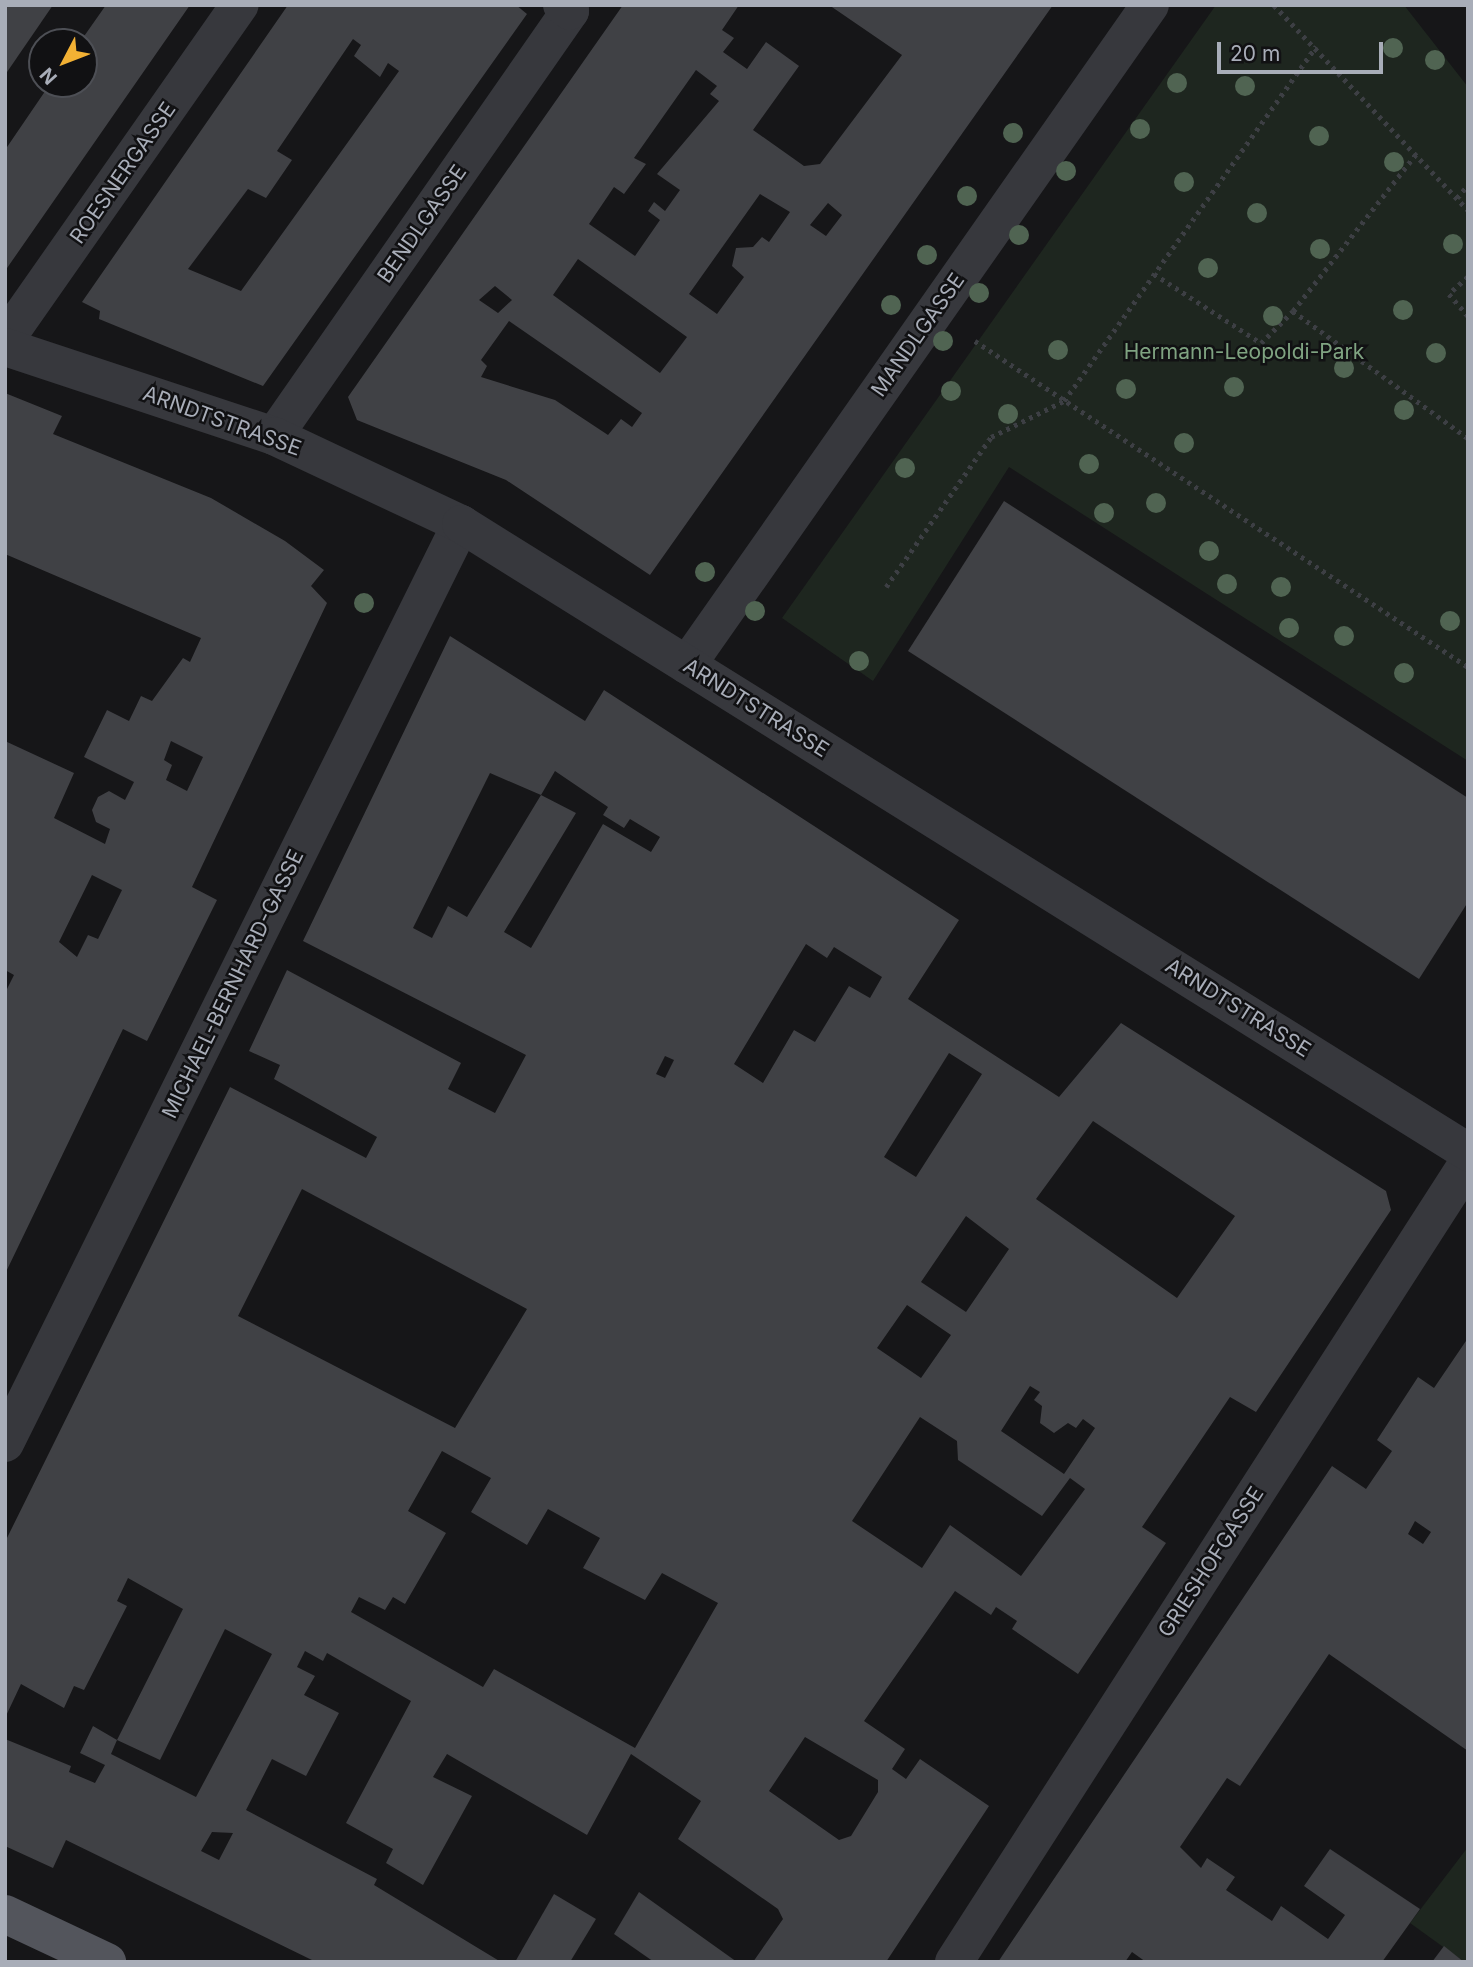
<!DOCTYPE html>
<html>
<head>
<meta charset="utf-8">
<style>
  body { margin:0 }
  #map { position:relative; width:1473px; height:1967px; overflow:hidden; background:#161618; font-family:Inter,sans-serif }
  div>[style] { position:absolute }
  .green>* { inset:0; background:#1e261f }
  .building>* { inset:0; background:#404145 }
  .path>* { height:4.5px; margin-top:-2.25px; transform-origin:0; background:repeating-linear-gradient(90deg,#3d3f44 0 3.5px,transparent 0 8.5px) }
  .minor>* { height:38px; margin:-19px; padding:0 19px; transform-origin:19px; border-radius:19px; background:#37383d }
  .tertiary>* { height:38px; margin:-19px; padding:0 19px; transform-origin:19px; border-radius:19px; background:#37383d }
  .primary>* { height:38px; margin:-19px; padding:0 19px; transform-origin:19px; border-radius:19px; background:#53555c }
  .trees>* { width:20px; height:20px; margin:-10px; border-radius:50%; background:#506452 }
  span { translate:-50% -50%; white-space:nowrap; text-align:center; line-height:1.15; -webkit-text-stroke:5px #111113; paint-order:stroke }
  .street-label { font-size:21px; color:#a8adb8 }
  .park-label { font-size:21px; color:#7fa381 }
  .frame { position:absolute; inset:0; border:7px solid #a8adb8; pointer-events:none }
  .north { position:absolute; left:28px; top:28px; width:70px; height:70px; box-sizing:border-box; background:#111113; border:2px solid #4d4f55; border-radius:50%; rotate:228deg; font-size:19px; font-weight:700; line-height:28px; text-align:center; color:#a8adb8 }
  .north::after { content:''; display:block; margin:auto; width:24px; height:32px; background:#f2b134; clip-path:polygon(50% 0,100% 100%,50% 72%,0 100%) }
  .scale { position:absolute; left:1217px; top:42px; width:166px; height:32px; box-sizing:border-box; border:4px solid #a8adb8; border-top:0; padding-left:9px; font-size:21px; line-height:24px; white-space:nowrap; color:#a8adb8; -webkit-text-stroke:5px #111113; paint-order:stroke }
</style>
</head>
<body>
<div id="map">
  <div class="green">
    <i style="clip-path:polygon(1216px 5px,1404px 5px,1468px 87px,1468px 761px,1009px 467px,873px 681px,782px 618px)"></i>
    <i style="clip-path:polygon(1468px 1847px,1468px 1962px,1464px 1962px,1410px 1923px)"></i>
  </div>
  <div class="building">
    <i style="clip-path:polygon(5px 5px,53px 5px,5px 75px)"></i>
    <i style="clip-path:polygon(106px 5px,190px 5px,5px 271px,5px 150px,50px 84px,84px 84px,80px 42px)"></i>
    <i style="clip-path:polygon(evenodd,288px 5px,516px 5px,527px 14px,263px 386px,99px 319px,100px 311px,82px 302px,288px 5px,353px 39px,361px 45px,354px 56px,380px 77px,388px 63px,399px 71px,241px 291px,188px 269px,248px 189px,266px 198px,292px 160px,277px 151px,353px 39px)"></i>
    <i style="clip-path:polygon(evenodd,623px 5px,739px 5px,722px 30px,734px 38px,723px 52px,747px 69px,766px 42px,799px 66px,753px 130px,804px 166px,820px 164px,902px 55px,829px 5px,1053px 5px,650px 575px,506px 480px,357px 420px,348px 397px,623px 5px,696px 70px,717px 86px,710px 94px,719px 101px,657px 174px,680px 190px,665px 211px,654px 202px,648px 211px,660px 220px,635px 256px,589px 224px,614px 187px,624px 194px,646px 164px,634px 158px,696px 70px,623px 5px,760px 194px,790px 212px,769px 242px,762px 237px,753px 247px,736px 248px,732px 266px,744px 277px,717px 314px,689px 294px,760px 194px,623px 5px,828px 203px,842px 215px,826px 236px,810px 225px,828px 203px,623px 5px,578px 259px,687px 337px,660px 373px,553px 295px,578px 259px,623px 5px,495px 286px,512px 300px,498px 313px,479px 300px,495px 286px,623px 5px,509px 321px,642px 413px,632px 427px,621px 419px,608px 435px,555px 400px,481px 377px,487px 366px,481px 360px,509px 321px)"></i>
    <i style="clip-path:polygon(evenodd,5px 393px,62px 416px,53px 434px,211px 498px,285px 541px,324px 570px,311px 586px,327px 603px,192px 887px,217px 900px,147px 1041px,123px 1029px,5px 1274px,5px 993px,14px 975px,5px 970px,5px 741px,74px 773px,54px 818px,105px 844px,110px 829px,96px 822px,92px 810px,98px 797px,109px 791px,125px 800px,134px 782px,84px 757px,107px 710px,129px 721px,141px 696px,152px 701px,183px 658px,190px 662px,201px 638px,5px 554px,5px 393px,171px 741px,203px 757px,187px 791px,166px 780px,172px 765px,164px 760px,171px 741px,5px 393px,92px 875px,122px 890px,98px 939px,88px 935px,77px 957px,59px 942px,92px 875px)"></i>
    <i style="clip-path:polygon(1004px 501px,1468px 798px,1468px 902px,1419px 979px,908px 651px)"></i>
    <i style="clip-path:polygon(evenodd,450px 636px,585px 721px,604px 690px,959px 920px,908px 999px,1059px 1097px,1121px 1023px,1386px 1191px,1391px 1210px,1256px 1412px,1230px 1397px,1142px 1527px,1166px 1543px,1078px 1674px,1012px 1629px,1017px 1621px,996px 1607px,991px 1615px,955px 1591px,864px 1721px,905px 1749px,892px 1769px,906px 1779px,920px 1759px,989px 1806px,886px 1962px,753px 1962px,783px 1919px,778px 1909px,678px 1839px,701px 1801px,631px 1754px,587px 1835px,447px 1754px,433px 1777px,472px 1796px,423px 1885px,386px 1863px,393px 1849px,346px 1823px,411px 1701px,327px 1653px,323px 1661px,305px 1651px,297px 1667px,315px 1676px,304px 1695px,339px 1713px,306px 1776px,272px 1759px,246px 1810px,377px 1879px,374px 1885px,501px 1962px,316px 1962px,66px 1840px,53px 1868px,5px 1846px,5px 1739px,71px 1766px,69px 1772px,95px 1783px,105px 1765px,80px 1753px,93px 1726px,117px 1740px,183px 1609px,128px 1578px,117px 1601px,127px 1606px,84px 1690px,74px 1686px,64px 1708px,21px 1684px,5px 1718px,5px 1542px,230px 1087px,366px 1158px,377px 1137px,274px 1079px,280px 1065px,249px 1051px,287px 970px,461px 1063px,448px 1089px,495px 1113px,526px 1055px,303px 941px,450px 636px,555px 771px,608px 807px,603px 815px,624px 828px,630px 819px,660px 837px,651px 852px,603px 824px,531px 948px,504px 932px,576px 813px,541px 795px,555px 771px,450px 636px,490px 773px,541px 795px,467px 917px,448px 906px,432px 938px,413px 928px,490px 773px,450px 636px,806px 944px,827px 958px,834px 947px,882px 977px,870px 998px,849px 986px,815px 1042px,794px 1030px,763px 1083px,734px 1064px,806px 944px,450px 636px,949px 1053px,982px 1074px,916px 1177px,884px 1157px,949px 1053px,450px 636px,665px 1056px,674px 1060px,665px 1078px,656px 1074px,665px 1056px,450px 636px,1093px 1121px,1235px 1216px,1177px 1298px,1036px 1199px,1093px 1121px,450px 636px,302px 1189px,527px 1309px,455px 1428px,238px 1316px,302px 1189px,450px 636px,966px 1216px,1009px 1249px,966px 1312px,921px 1282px,966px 1216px,450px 636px,907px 1305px,951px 1335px,921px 1378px,877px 1348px,907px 1305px,450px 636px,1030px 1386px,1040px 1392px,1034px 1400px,1042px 1406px,1040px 1423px,1054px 1433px,1068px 1423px,1076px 1428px,1083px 1419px,1095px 1428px,1064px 1474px,1001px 1431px,1030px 1386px,450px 636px,920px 1417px,957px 1441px,958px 1460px,1042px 1516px,1070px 1478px,1085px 1489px,1021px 1576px,950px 1525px,922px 1568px,852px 1521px,920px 1417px,450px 636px,442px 1451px,491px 1478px,471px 1512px,527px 1545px,548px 1509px,600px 1538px,583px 1568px,645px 1600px,662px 1573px,718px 1603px,635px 1748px,494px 1669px,483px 1687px,351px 1612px,359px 1597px,385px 1610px,393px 1597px,405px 1604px,446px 1533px,408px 1511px,442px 1451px,450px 636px,225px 1629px,272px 1654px,196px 1797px,111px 1754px,117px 1740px,160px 1760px,225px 1629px,450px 636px,805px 1737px,878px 1780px,878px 1792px,851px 1836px,839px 1840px,769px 1791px,805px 1737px,450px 636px,212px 1832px,233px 1833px,219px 1860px,201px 1851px,212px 1832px)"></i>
    <i style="clip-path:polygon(evenodd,1468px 1338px,1468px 1751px,1329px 1654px,1240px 1786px,1227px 1778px,1180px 1847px,1201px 1868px,1207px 1858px,1235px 1877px,1226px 1890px,1272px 1921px,1281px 1906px,1328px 1939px,1345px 1915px,1304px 1886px,1330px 1849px,1420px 1909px,1382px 1962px,1146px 1962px,1132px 1952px,1125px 1962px,998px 1962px,1332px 1466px,1366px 1489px,1392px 1451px,1377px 1440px,1418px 1377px,1434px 1388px,1468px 1338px,1415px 1521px,1431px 1532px,1423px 1544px,1408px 1534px,1415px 1521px)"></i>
    <i style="clip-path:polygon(639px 1892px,737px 1962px,654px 1962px,614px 1934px)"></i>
    <i style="clip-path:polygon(554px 1894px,596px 1919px,570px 1962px,515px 1962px)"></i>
    <i style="clip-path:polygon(1444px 1946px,1464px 1962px,1432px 1962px)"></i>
  </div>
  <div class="path">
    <i style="left:1274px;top:5px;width:282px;rotate:46.6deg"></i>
    <i style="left:1457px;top:198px;width:17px;rotate:-50deg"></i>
    <i style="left:1154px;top:274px;width:127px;rotate:32.8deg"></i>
    <i style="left:1261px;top:343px;width:45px;rotate:-45deg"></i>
    <i style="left:1293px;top:311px;width:216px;rotate:36deg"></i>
    <i style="left:1468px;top:277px;width:25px;rotate:138deg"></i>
    <i style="left:1449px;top:294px;width:29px;rotate:49deg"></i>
    <i style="left:1293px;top:311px;width:199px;rotate:-51.9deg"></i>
    <i style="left:975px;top:341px;width:591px;rotate:33.47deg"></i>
    <i style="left:886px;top:587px;width:183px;rotate:-55deg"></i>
    <i style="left:991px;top:437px;width:81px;rotate:-26.3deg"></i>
    <i style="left:1064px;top:401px;width:435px;rotate:-54.6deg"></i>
  </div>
  <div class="minor">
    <i style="left:5px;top:340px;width:409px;rotate:-55deg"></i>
    <i style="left:274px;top:436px;width:518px;rotate:-55.14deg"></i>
    <i style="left:570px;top:11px;width:10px;rotate:-143deg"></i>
    <i style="left:687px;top:665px;width:806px;rotate:-54.95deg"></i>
    <i style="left:5px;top:1443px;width:1026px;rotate:-63.61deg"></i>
    <i style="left:954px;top:1962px;width:950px;rotate:-57.25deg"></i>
  </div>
  <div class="tertiary">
    <i style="left:5px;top:347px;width:283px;rotate:18.3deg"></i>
    <i style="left:274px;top:436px;width:207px;rotate:25.2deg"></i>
    <i style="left:461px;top:524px;width:1187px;rotate:31.95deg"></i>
  </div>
  <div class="primary">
    <i style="left:5px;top:1914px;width:113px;rotate:25.2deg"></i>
  </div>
  <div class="trees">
    <i style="left:1393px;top:48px"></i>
    <i style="left:1435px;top:60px"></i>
    <i style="left:1177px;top:83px"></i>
    <i style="left:1245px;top:86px"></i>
    <i style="left:1140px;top:129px"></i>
    <i style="left:1013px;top:133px"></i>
    <i style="left:1319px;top:136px"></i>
    <i style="left:1394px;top:162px"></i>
    <i style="left:1066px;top:171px"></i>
    <i style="left:1184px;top:182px"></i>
    <i style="left:967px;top:196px"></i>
    <i style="left:1257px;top:213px"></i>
    <i style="left:1019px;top:235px"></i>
    <i style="left:1453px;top:244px"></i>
    <i style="left:1320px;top:249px"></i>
    <i style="left:927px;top:255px"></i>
    <i style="left:1208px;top:268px"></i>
    <i style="left:979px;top:293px"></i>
    <i style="left:891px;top:305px"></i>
    <i style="left:1403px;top:310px"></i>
    <i style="left:1273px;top:316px"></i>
    <i style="left:943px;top:341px"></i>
    <i style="left:1058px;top:350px"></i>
    <i style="left:1436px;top:353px"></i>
    <i style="left:1344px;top:368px"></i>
    <i style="left:1234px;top:387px"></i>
    <i style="left:1126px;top:389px"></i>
    <i style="left:951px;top:391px"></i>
    <i style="left:1404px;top:410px"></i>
    <i style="left:1008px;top:414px"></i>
    <i style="left:1184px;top:443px"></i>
    <i style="left:1089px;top:464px"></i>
    <i style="left:905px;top:468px"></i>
    <i style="left:1156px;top:503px"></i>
    <i style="left:1104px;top:513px"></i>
    <i style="left:1209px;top:551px"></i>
    <i style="left:705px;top:572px"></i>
    <i style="left:1227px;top:584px"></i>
    <i style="left:1281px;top:587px"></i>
    <i style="left:364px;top:603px"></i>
    <i style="left:755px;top:611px"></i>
    <i style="left:1450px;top:621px"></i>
    <i style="left:1289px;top:628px"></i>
    <i style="left:1344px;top:636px"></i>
    <i style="left:859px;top:661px"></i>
    <i style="left:1404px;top:673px"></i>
  </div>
  <div class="street-label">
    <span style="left:123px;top:173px;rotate:-55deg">ROESNERGASSE</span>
    <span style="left:422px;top:224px;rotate:-55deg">BENDLGASSE</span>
    <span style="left:918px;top:335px;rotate:-55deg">MANDLGASSE</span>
    <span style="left:222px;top:421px;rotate:20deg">ARNDTSTRASSE</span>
    <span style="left:756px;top:708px;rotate:32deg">ARNDTSTRASSE</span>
    <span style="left:233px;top:984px;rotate:-64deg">MICHAEL-BERNHARD-GASSE</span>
    <span style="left:1238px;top:1008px;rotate:32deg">ARNDTSTRASSE</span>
    <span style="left:1211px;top:1562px;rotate:-57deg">GRIESHOFGASSE</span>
  </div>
  <div class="park-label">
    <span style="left:1244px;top:352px">Hermann-Leopoldi-Park</span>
  </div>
  <div class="frame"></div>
  <div class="north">N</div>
  <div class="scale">20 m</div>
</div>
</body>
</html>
